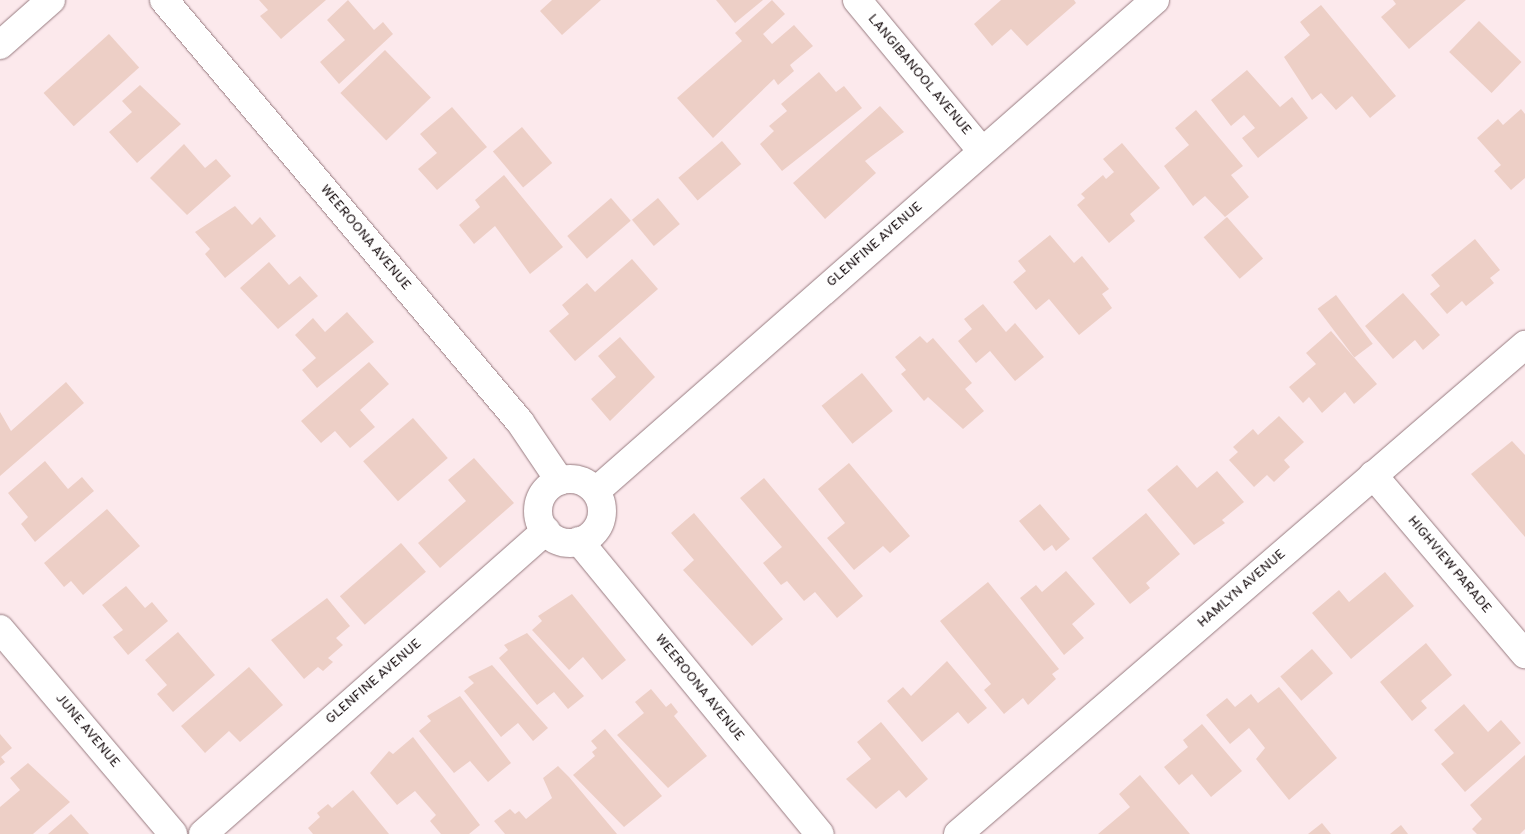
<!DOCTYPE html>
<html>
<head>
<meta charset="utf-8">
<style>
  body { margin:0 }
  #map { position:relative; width:1525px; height:834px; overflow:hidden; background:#fce9ec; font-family:Overpass,sans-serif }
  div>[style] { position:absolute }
  .building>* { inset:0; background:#edcfc6; transform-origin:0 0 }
  .roads { filter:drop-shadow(0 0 1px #977b80) drop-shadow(0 0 1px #977b80) }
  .minor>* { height:28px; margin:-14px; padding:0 14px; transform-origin:14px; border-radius:14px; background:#fff }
  .minor>.ring { margin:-14px; padding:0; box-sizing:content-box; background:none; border:28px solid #fff; border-radius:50% }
  span { translate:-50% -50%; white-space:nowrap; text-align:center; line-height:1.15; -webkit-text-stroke:4.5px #fff; paint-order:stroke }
  .street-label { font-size:14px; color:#160c0e }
</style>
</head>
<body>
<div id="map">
  <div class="building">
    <i style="clip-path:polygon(259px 0,326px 0,281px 39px,260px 16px,268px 10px)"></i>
    <i style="clip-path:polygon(348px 0,374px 30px,383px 22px,393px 34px,339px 84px,320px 62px,345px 40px,327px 20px)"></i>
    <i style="clip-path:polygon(552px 0,601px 0,562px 35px,540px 11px)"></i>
    <i style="clip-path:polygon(716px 0,763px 0,735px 23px)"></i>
    <i style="clip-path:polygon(772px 0,785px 14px,763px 34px,772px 44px,794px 25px,813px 46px,790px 65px,794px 71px,778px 85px,774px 79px,713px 138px,677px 98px,742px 41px,735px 33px)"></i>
    <i style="clip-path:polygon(1001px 0,1074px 0,1076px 3px,1027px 46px,1011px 29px,992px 46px,974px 24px)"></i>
    <i style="clip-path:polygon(1393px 0,1466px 0,1409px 49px,1381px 17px,1396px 4px)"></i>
    <i style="clip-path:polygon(1321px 5px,1396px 96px,1370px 118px,1352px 96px,1336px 110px,1321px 93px,1312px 100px,1284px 57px,1310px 35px,1300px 22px)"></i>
    <i style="left:1479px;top:21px;width:59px;height:43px;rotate:44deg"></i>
    <i style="left:109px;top:34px;width:45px;height:88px;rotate:48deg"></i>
    <i style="left:385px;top:50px;width:66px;height:62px;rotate:46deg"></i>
    <i style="clip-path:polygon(1247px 70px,1280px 107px,1292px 97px,1308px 118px,1258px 158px,1242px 138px,1255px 128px,1244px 115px,1231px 126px,1211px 100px)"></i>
    <i style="clip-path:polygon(819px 72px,836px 92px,844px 86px,862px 108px,782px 171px,760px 144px,774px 131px,769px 126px,787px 111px,781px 104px)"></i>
    <i style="clip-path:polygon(140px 85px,181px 124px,137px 163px,109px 132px,132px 112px,122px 101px)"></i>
    <i style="clip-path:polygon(880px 106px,904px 132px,865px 161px,876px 173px,825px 219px,793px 183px)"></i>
    <i style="clip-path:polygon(452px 107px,487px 147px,437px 190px,418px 169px,437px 153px,420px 134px)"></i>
    <i style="clip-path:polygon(1521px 109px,1525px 114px,1525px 178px,1511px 190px,1494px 171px,1501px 165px,1477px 138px,1498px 119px,1503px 125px)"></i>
    <i style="clip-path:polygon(1196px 110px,1243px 166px,1231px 175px,1249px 197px,1225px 217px,1205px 196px,1193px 206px,1164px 166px,1189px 145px,1175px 128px)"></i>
    <i style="left:522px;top:127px;width:47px;height:38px;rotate:50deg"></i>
    <i style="left:722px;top:141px;width:30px;height:57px;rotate:50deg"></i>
    <i style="clip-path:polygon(1122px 143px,1160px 188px,1130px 214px,1135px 221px,1109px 243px,1077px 205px,1085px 198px,1081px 194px,1103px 175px,1106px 179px,1114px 172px,1103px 159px)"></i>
    <i style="clip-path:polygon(184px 144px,205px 168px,216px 159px,231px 176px,187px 215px,150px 178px)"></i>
    <i style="clip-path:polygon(504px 175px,563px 247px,530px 274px,495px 226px,474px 244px,459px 225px,480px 207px,475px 200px)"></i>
    <i style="left:611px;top:198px;width:30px;height:58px;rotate:49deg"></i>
    <i style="left:658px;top:198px;width:34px;height:34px;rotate:50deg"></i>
    <i style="clip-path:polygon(235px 206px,252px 225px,260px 217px,276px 236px,225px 278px,205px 254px,210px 249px,195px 232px)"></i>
    <i style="left:1227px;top:217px;width:55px;height:31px;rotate:49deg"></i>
    <i style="clip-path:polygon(1050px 235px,1074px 263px,1082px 256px,1109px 289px,1102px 294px,1112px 308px,1079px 335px,1049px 299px,1036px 310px,1013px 282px,1026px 271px,1018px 261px)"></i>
    <i style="clip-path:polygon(1475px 239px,1500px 270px,1490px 278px,1494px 283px,1466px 306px,1462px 301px,1447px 314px,1430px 294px,1440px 286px,1431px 275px)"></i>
    <i style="clip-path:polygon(632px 259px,658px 289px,575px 361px,549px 331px,569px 314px,562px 305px,587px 283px,595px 292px)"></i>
    <i style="clip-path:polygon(269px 262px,289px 285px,300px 276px,318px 296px,278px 329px,240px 288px)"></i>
    <i style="clip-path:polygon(1403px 293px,1440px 335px,1423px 350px,1415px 340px,1393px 359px,1365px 326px)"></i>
    <i style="left:1336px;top:295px;width:61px;height:23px;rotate:53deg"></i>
    <i style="clip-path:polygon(983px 304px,1006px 332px,1015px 323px,1044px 357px,1015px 381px,990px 351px,976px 363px,958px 341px,972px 329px,964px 319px)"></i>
    <i style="clip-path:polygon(347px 312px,374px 342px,317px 388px,302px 370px,316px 358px,295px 335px,313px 318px,325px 332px)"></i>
    <i style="clip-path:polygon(1331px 331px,1377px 384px,1354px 404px,1345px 392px,1322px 413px,1309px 397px,1303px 403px,1289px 387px,1316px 364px,1306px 353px)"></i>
    <i style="clip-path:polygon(920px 336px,927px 343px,933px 338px,972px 383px,965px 389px,984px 411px,963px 429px,928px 397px,924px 401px,901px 374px,906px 370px,895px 357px)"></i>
    <i style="clip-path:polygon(620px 337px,655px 377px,610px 421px,591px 399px,616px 377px,598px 356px)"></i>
    <i style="clip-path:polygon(369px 362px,389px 384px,360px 410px,375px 427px,350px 448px,335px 431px,321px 443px,301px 421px)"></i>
    <i style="left:862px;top:373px;width:49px;height:52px;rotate:51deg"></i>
    <i style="clip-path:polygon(66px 382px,84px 403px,0 476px,0 412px,11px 431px)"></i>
    <i style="clip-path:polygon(1279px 416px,1304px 442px,1284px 460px,1290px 467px,1274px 482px,1267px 475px,1254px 487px,1229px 460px,1238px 452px,1233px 447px,1253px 429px,1258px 435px)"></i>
    <i style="left:413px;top:418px;width:53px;height:66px;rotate:49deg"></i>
    <i style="clip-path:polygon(1512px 441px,1525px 455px,1525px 537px,1471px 474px)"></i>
    <i style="clip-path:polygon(474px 458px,514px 503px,440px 568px,418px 543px,466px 501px,448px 480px)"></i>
    <i style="clip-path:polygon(45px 461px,68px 489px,82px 477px,94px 491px,35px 542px,21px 524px,28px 517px,8px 493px)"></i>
    <i style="clip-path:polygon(849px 463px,910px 536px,890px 553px,883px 546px,854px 570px,827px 538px,845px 523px,818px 489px)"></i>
    <i style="clip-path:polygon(1177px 465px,1197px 488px,1217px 471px,1244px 502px,1222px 520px,1225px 523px,1194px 545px,1147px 490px)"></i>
    <i style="clip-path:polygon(764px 478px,863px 596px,837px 618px,815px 592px,804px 601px,787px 581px,781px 585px,763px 563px,782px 547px,740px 498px)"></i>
    <i style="clip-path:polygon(1040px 504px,1070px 539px,1056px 551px,1052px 545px,1044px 551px,1019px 521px)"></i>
    <i style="clip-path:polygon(107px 509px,140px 546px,83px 595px,71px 581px,64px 587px,44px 563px)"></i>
    <i style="clip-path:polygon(694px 513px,783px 619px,752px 646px,683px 570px,694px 560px,671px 533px)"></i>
    <i style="clip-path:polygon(1146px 513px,1180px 554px,1146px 583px,1150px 588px,1130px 604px,1092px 558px)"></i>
    <i style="left:401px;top:543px;width:38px;height:81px;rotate:49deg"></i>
    <i style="clip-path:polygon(1066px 571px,1095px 604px,1072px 624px,1084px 638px,1064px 655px,1020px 598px,1036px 585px,1042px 592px)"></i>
    <i style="clip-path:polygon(1385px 572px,1414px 606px,1351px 659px,1312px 613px,1339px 590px,1349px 602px)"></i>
    <i style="clip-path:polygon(988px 582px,1059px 669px,1052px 674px,1056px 679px,1028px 705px,1023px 698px,1004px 714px,984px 690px,991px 684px,940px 621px)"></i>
    <i style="clip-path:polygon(126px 586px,145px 608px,152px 602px,168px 621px,128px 655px,113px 637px,123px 630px,102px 605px)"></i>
    <i style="clip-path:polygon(572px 594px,626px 660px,602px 680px,583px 657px,569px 670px,532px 630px,542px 621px,538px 616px)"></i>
    <i style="clip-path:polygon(327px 598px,350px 626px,336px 638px,343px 645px,328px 658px,333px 662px,323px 671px,318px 667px,304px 679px,271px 640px)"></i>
    <i style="clip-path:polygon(178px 632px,215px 675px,173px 712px,157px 694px,167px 685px,145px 660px)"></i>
    <i style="clip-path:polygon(527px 633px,584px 696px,568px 709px,554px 692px,537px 705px,499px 658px,508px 650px,504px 645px)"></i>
    <i style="clip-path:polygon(1426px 643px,1452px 675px,1421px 701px,1427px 708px,1412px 721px,1380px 682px)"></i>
    <i style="left:1312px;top:649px;width:32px;height:42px;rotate:49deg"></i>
    <i style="clip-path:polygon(947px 661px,987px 708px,968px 724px,958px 712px,922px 742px,887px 701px,903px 687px,911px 696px)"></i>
    <i style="clip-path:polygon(492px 665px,548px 728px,533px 741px,518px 723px,501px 737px,464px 691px,474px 683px,468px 677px)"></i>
    <i style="clip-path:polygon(249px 667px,283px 705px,240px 742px,229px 731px,205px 753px,181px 726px)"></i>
    <i style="clip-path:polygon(1279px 687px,1337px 758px,1289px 800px,1256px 759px,1265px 748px,1249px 728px,1230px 744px,1206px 715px,1227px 698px,1235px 707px,1251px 694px,1258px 703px)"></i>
    <i style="clip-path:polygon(651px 689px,666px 707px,671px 703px,678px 712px,674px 716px,707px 756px,668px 788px,617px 735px,644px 713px,635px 702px)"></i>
    <i style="clip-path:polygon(460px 696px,511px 763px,488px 782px,470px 761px,454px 773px,419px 731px,431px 721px,427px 716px)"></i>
    <i style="clip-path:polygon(1464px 704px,1488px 732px,1501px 720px,1521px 743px,1465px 792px,1441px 764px,1454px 753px,1434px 730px)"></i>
    <i style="clip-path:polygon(881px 722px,928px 779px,906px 798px,899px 790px,876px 809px,846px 779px,871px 759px,857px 742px)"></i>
    <i style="clip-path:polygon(1202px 724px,1242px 771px,1211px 797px,1192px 774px,1179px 785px,1164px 767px,1188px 747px,1183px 740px)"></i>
    <i style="clip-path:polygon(605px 729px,662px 796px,624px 827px,573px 775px,595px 756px,592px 752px,597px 748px,591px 741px)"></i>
    <i style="clip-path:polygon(0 734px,12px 748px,1px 757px,5px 762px,0 766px)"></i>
    <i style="clip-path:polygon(413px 737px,480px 825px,469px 834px,441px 834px,430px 821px,436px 815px,415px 791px,397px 805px,370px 773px,389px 751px,393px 754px)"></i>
    <i style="clip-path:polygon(1525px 755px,1525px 829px,1520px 834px,1477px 834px,1472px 829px,1482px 819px,1470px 805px)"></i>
    <i style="clip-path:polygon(28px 763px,70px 802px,33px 834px,0 834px,0 807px,20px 790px,10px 778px)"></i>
    <i style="clip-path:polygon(558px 766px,569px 777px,617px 834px,505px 834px,494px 821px,510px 809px,515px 814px,519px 811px,526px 819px,552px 798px,543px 778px)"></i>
    <i style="clip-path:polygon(1140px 775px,1190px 834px,1098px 834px,1130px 807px,1119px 794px)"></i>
    <i style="clip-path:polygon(353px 790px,389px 834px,313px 834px,308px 828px,320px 817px,317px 813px,328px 804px,332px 808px)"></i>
    <i style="clip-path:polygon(71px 814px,89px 834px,48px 834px)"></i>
    <i style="clip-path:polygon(1322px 823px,1331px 834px,1308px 834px)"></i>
    <i style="clip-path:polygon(1401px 825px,1408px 834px,1390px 834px)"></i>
  </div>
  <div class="roads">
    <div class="minor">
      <i style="left:164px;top:0;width:552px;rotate:49.85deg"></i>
      <i style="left:520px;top:422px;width:71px;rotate:55.9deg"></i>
      <i style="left:857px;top:0;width:196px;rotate:50.4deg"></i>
      <i style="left:0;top:45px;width:68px;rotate:-41.4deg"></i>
      <i style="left:1373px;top:475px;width:235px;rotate:49.7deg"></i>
      <i class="ring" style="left:538px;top:479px;width:36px;height:36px"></i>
      <i style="left:596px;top:491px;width:744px;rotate:-41.29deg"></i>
      <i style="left:579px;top:541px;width:379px;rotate:50.6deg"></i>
      <i style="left:0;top:629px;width:268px;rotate:49.8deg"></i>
      <i style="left:203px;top:834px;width:458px;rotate:-41.5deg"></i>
      <i style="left:958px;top:834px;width:749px;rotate:-40.78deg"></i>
    </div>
  </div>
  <div class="street-label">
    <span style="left:919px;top:75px;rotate:50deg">LANGIBANOOL AVENUE</span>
    <span style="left:365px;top:238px;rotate:50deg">WEEROONA AVENUE</span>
    <span style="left:875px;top:245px;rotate:-41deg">GLENFINE AVENUE</span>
    <span style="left:1449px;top:565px;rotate:50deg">HIGHVIEW PARADE</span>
    <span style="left:1242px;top:589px;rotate:-41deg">HAMLYN AVENUE</span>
    <span style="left:374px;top:682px;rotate:-41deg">GLENFINE AVENUE</span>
    <span style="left:699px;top:688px;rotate:51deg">WEEROONA AVENUE</span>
    <span style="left:87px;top:731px;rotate:50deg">JUNE AVENUE</span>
  </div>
</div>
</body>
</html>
